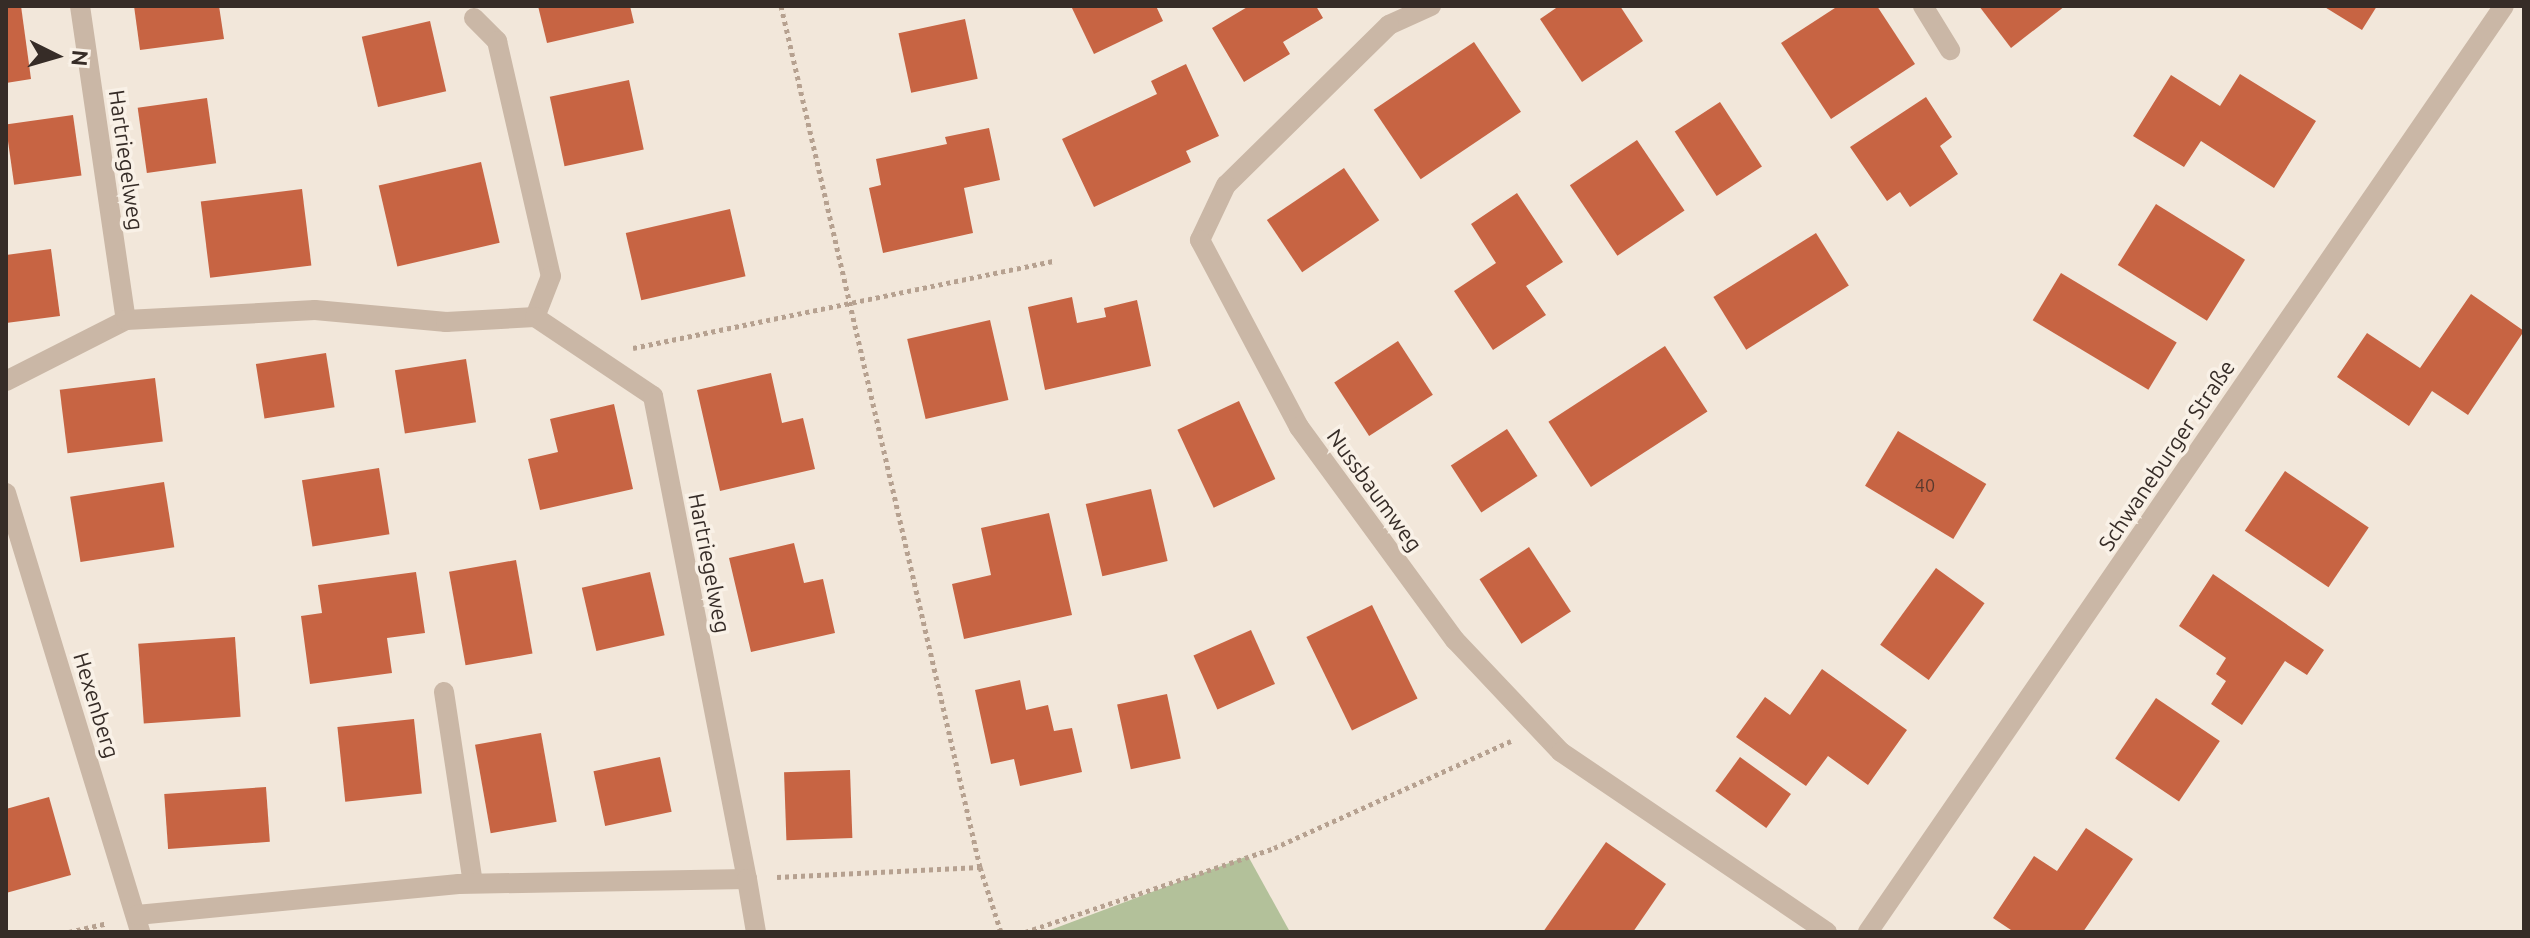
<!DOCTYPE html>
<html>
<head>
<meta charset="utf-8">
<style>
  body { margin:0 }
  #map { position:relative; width:2530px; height:938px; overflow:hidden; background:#f2e7da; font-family:Ubuntu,sans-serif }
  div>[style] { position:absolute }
  .green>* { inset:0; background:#b3c19a }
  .building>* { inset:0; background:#c76443; transform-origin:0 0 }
  .path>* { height:5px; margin-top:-2.5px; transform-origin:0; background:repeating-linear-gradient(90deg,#b6a190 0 4px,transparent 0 8px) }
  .service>* { height:20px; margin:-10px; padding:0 10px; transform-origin:10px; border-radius:10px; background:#cab7a6 }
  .minor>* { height:20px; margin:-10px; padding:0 10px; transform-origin:10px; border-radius:10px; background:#cab7a6 }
  .tertiary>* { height:20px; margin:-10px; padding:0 10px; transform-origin:10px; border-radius:10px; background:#cab7a6 }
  span { translate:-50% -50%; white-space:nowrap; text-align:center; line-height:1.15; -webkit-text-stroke:7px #f9f1e7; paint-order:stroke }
  .number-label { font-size:18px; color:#5a3a2e }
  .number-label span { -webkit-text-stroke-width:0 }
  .street-label { font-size:22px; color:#362c27 }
  .frame { position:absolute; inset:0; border:8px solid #362c27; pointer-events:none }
  .north { position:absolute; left:16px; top:16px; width:80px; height:80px; -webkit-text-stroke:6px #f9f1e7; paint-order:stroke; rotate:95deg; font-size:22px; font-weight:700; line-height:32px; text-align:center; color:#362c27 }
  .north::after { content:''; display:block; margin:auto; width:28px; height:36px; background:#362c27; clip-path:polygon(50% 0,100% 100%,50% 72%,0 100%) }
</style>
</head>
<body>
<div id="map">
  <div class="green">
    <i style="clip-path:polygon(1248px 856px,1290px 932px,1045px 932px)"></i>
  </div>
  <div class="building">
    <i style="clip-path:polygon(6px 6px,21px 6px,31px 79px,6px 83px)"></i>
    <i style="clip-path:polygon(134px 6px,219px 6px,224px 39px,140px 50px)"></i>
    <i style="clip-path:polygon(538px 6px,630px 6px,634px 23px,547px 43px)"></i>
    <i style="clip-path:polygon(1071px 6px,1156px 6px,1163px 21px,1094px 54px)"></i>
    <i style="clip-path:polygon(1249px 6px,1316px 6px,1323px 18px,1283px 42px,1290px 54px,1244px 82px,1212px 28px)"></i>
    <i style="clip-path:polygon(1559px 6px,1620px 6px,1643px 41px,1582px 82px,1540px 19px)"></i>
    <i style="clip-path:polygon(1838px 6px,1877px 6px,1915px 64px,1831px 119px,1781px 43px)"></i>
    <i style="clip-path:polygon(1979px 6px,2065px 6px,2011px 48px)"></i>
    <i style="clip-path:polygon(2323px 6px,2377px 6px,2362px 30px)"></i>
    <i style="left:965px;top:19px;width:61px;height:68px;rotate:78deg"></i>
    <i style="left:430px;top:21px;width:72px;height:70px;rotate:77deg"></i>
    <i style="left:1474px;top:42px;width:84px;height:121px;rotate:56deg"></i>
    <i style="clip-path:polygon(1186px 64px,1219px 136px,1186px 151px,1191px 162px,1094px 207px,1062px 139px,1157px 94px,1151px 81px)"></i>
    <i style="clip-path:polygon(2240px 74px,2316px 121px,2274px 188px,2201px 141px,2184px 167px,2133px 136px,2171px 75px,2220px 106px)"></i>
    <i style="left:629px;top:80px;width:71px;height:81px;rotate:78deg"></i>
    <i style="clip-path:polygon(1926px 97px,1952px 137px,1940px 146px,1958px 174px,1910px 207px,1900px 192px,1887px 201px,1850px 147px)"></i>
    <i style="left:207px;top:98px;width:66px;height:70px;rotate:82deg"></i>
    <i style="left:1720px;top:102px;width:77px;height:54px;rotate:57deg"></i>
    <i style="left:73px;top:115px;width:61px;height:68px;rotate:82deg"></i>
    <i style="clip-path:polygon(989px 128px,1000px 180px,964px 188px,973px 233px,883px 253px,869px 188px,881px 185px,876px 159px,947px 144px,945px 137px)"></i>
    <i style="left:1637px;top:140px;width:85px;height:81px;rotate:56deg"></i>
    <i style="left:481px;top:162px;width:83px;height:105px;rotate:77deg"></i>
    <i style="left:1344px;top:168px;width:63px;height:93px;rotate:56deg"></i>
    <i style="left:302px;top:189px;width:77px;height:102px;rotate:83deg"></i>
    <i style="clip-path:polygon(1517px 193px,1563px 262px,1526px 286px,1546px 315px,1493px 350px,1454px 291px,1496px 263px,1471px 224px)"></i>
    <i style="left:2156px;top:204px;width:105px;height:72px;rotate:32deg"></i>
    <i style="left:730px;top:209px;width:69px;height:107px;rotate:77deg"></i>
    <i style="left:1816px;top:233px;width:62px;height:121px;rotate:58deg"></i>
    <i style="clip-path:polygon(51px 249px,60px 316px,6px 323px,6px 255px)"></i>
    <i style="left:2061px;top:273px;width:135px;height:55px;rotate:31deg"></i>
    <i style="clip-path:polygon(2471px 294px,2524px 331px,2468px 415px,2432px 391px,2409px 426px,2337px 377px,2367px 333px,2420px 368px)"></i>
    <i style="clip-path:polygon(1072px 297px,1077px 323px,1106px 317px,1104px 308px,1137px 300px,1151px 366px,1045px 390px,1028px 307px)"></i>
    <i style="left:990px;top:320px;width:82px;height:85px;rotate:77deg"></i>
    <i style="left:1398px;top:341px;width:64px;height:76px;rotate:57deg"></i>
    <i style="left:1665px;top:346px;width:78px;height:139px;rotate:57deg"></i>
    <i style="left:326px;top:353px;width:55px;height:71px;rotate:81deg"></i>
    <i style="left:466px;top:359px;width:64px;height:72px;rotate:81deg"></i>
    <i style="clip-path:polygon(771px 373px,782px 423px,803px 418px,815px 469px,720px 491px,697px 390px)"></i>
    <i style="left:155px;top:378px;width:64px;height:96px;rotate:83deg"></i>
    <i style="left:1239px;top:401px;width:86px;height:68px;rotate:65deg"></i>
    <i style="clip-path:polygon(614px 404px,633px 489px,540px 510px,528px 459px,558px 452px,550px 419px)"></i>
    <i style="left:1507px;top:429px;width:56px;height:67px;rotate:57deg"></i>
    <i style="left:1898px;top:431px;width:103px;height:64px;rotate:31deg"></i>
    <i style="left:379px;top:468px;width:67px;height:78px;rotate:81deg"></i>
    <i style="left:2285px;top:471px;width:101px;height:72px;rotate:34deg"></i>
    <i style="left:164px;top:482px;width:66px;height:95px;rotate:81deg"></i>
    <i style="left:1151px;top:489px;width:74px;height:67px;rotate:77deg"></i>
    <i style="clip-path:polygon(1049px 513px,1072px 615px,964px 639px,952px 584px,991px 575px,981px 528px)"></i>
    <i style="clip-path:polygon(794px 543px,804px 583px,823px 579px,835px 633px,751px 652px,729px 558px)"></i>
    <i style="left:1529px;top:547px;width:77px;height:59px;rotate:57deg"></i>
    <i style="left:516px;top:560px;width:95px;height:68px;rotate:80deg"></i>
    <i style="left:1936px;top:568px;width:60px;height:95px;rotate:36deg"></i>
    <i style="clip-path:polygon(416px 572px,425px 633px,387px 638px,392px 673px,310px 684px,301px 616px,322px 613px,318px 585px)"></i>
    <i style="left:650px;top:572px;width:65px;height:70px;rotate:77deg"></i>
    <i style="clip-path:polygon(2213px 574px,2324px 650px,2307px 675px,2285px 661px,2242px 725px,2211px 704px,2226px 681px,2216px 674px,2226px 658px,2179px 626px)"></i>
    <i style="left:1372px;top:605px;width:104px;height:73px;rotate:64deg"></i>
    <i style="left:1251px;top:630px;width:59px;height:63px;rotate:66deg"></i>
    <i style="left:235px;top:637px;width:80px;height:97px;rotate:86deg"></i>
    <i style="clip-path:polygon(1822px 669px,1907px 730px,1868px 785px,1828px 756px,1806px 786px,1736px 737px,1765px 697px,1790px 715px)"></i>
    <i style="clip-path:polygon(1020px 680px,1026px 710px,1048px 705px,1054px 731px,1072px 728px,1082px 772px,1020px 786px,1014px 759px,991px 764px,975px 690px)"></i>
    <i style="left:1167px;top:694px;width:66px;height:51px;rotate:78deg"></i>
    <i style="left:2156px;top:698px;width:77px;height:73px;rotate:34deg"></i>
    <i style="left:414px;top:719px;width:75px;height:77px;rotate:84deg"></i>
    <i style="left:541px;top:733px;width:90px;height:67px;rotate:80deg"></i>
    <i style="left:660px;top:757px;width:56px;height:68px;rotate:78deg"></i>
    <i style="left:1740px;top:757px;width:63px;height:42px;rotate:36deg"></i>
    <i style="left:850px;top:770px;width:68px;height:66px;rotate:88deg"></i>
    <i style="left:266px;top:787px;width:55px;height:102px;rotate:86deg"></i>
    <i style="clip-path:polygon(49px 797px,71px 875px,6px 893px,6px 809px)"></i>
    <i style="clip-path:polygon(2086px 828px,2133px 859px,2083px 932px,2014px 932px,1993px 918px,2034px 856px,2057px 871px)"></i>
    <i style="clip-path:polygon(1606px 842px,1666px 884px,1633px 932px,1543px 932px)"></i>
  </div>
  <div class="path">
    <i style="left:633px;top:348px;width:429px;rotate:-11.7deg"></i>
    <i style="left:980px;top:867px;width:68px;rotate:72.1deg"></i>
    <i style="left:777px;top:877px;width:203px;rotate:-2.8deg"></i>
    <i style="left:980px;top:867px;width:884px;rotate:-103.01deg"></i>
    <i style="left:69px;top:932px;width:39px;rotate:-13deg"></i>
    <i style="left:1025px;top:932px;width:263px;rotate:-18.6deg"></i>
    <i style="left:1274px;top:848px;width:260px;rotate:-24.3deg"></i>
  </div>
  <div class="service">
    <i style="left:1923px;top:6px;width:52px;rotate:58.5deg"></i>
    <i style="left:444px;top:692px;width:193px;rotate:81.4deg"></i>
  </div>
  <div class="minor">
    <i style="left:80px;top:6px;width:317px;rotate:81.7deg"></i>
    <i style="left:1431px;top:6px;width:46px;rotate:155.7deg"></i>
    <i style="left:1389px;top:25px;width:228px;rotate:135.5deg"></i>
    <i style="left:1226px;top:185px;width:61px;rotate:115.3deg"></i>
    <i style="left:1200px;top:240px;width:212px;rotate:62.1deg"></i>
    <i style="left:1299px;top:427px;width:264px;rotate:53.8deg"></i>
    <i style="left:1455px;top:640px;width:154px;rotate:46.6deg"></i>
    <i style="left:1561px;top:752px;width:321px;rotate:34.1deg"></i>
    <i style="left:474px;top:18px;width:33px;rotate:45deg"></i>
    <i style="left:497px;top:41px;width:241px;rotate:77.1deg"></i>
    <i style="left:551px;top:276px;width:44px;rotate:111.3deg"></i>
    <i style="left:6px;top:381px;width:135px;rotate:-26.9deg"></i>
    <i style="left:126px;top:320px;width:189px;rotate:-3deg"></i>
    <i style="left:315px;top:310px;width:132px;rotate:5.2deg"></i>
    <i style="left:446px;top:322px;width:89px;rotate:-3.2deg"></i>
    <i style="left:535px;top:317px;width:142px;rotate:33.8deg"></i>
    <i style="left:653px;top:396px;width:492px;rotate:79deg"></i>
    <i style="left:6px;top:493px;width:459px;rotate:73deg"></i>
    <i style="left:137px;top:915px;width:323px;rotate:-5.5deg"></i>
    <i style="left:459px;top:884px;width:288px;rotate:-1deg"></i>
    <i style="left:747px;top:879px;width:54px;rotate:80.4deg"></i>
  </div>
  <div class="tertiary">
    <i style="left:1868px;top:932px;width:1123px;rotate:-55.52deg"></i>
  </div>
  <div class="number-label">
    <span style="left:1925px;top:485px">40</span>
  </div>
  <div class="street-label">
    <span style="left:127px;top:160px;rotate:82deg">Hartriegelweg</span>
    <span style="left:2166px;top:455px;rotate:-56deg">Schwaneburger Straße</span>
    <span style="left:1375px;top:490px;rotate:54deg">Nussbaumweg</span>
    <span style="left:710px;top:563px;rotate:79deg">Hartriegelweg</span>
    <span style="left:97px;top:705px;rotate:73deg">Hexenberg</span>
  </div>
  <div class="frame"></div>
  <div class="north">N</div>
</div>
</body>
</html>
